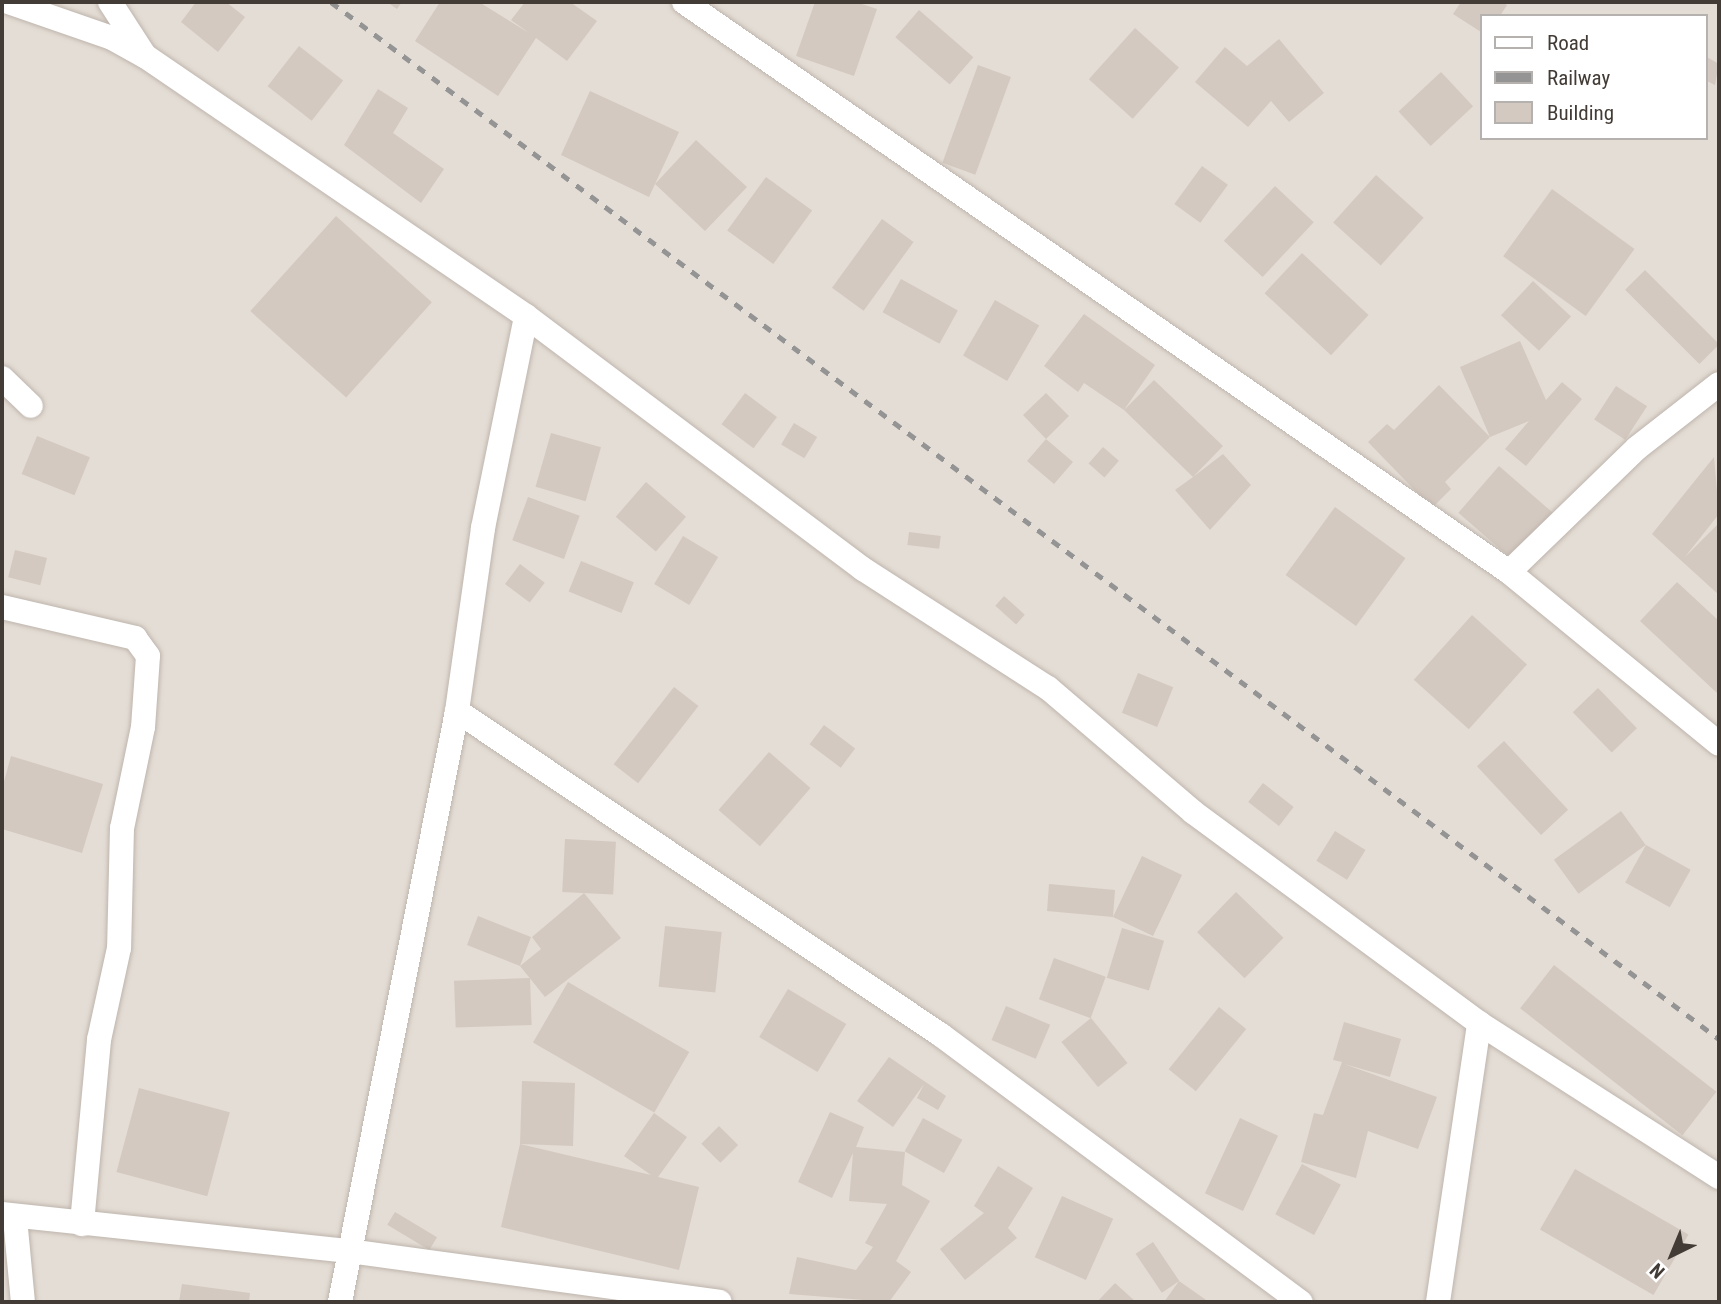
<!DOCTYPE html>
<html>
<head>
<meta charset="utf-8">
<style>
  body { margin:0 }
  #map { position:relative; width:1721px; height:1304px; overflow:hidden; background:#f1ece6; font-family:"Roboto Condensed",sans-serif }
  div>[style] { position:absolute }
  .residential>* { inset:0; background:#e4ddd5 }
  .building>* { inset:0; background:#d4c9c0; transform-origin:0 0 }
  .roads { filter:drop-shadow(0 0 2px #beb5ad) drop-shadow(0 0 2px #beb5ad) }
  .street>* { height:24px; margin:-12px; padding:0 12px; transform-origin:12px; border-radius:12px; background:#fff }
  .rail>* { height:5px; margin-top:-2.5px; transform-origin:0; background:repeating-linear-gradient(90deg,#949494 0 9px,transparent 0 18px) }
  span { translate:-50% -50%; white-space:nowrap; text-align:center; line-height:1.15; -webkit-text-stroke:5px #fff; paint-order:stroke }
  .frame { position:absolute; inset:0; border:4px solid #433c36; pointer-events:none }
  .legend { position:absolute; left:1480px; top:14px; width:228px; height:126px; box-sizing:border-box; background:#fff; border:2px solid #b4b1af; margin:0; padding:9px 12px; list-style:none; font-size:21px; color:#433c36 }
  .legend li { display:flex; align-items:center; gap:14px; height:35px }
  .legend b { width:35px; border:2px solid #b4b1af }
  .north { position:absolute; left:1637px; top:1220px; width:70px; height:70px; -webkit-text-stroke:5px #fff; paint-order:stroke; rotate:223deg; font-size:19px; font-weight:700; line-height:28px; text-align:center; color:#433c36 }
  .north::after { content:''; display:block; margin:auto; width:24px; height:32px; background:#433c36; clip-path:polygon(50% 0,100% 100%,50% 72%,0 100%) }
</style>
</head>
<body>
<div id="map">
  <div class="residential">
    <i style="clip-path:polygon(evenodd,2px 2px,1719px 2px,1719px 1302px,2px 1302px,2px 2px,1481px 16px,1705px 16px,1705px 138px,1481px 138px,1481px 16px)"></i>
  </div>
  <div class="building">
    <i style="clip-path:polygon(196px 2px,226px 2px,245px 17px,218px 52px,181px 22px)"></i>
    <i style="clip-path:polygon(387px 2px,402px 2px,397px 9px)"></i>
    <i style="clip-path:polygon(440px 2px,479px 2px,529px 33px,511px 20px,525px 2px,570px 2px,597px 21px,567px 61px,536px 38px,498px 96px,415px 41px)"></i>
    <i style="clip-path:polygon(815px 2px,856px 2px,877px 9px,854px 76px,796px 56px)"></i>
    <i style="clip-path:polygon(1461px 2px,1502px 2px,1507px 5px,1500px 16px,1481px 16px,1481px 32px,1453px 14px)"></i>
    <i style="left:919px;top:10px;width:72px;height:36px;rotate:41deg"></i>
    <i style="left:1135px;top:28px;width:59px;height:69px;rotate:42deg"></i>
    <i style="clip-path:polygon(1279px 39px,1324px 93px,1289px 122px,1271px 101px,1248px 127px,1195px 82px,1225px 47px,1247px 66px)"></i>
    <i style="left:299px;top:46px;width:56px;height:51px;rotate:38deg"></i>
    <i style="clip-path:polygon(1705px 56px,1719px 64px,1715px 85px,1705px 80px)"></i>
    <i style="left:978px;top:65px;width:35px;height:104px;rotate:20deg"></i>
    <i style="left:1441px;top:72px;width:47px;height:58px;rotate:47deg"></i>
    <i style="clip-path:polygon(378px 89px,408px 108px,393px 133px,444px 169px,421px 203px,344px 145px)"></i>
    <i style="clip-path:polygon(590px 91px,679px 132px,655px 184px,696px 140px,747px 187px,705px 231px,655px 184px,649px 197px,561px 155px)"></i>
    <i style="left:1202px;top:166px;width:32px;height:47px;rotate:36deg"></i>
    <i style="left:1376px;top:175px;width:64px;height:64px;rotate:42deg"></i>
    <i style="left:766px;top:177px;width:57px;height:66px;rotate:36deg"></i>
    <i style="left:1275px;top:186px;width:53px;height:75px;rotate:43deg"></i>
    <i style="left:1552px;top:189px;width:102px;height:83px;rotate:36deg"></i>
    <i style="left:336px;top:216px;width:129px;height:128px;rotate:42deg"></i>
    <i style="left:882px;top:219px;width:39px;height:85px;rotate:36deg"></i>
    <i style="left:1302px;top:253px;width:91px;height:55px;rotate:43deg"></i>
    <i style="left:1645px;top:270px;width:105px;height:28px;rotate:45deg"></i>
    <i style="left:901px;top:279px;width:65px;height:38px;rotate:29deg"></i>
    <i style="left:1533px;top:281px;width:52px;height:47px;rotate:43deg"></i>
    <i style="left:995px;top:300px;width:51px;height:64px;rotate:30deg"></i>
    <i style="clip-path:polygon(1084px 314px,1155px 365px,1124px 410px,1154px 380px,1223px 446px,1193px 477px,1223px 454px,1251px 485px,1210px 530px,1175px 490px,1193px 477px,1124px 410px,1084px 383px,1078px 392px,1044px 366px)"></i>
    <i style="clip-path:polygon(1520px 341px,1546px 400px,1562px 382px,1582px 399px,1526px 466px,1505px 449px,1529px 421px,1490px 437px,1445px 482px,1451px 489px,1432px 508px,1368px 442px,1387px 424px,1394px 430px,1439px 385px,1490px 437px,1460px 367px)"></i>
    <i style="left:1616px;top:386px;width:37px;height:40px;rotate:33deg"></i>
    <i style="left:745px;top:393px;width:40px;height:39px;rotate:37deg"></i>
    <i style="clip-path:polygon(1046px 393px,1069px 416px,1046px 439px,1073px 462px,1054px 484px,1027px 461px,1046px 439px,1023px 415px)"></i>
    <i style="left:794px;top:423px;width:27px;height:25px;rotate:31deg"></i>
    <i style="left:551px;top:433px;width:52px;height:56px;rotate:16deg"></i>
    <i style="left:37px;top:436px;width:57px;height:41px;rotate:22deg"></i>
    <i style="left:1103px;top:447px;width:21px;height:22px;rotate:41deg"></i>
    <i style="clip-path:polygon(1714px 457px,1719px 514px,1685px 557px,1719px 523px,1719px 595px,1652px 534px)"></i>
    <i style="left:1499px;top:466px;width:77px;height:62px;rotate:41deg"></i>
    <i style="left:646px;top:482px;width:53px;height:46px;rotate:41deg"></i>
    <i style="left:528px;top:497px;width:55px;height:46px;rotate:20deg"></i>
    <i style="left:1335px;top:507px;width:87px;height:84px;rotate:36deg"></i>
    <i style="left:909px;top:532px;width:32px;height:13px;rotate:7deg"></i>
    <i style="left:683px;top:536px;width:41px;height:56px;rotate:31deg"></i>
    <i style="left:15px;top:550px;width:33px;height:28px;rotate:14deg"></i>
    <i style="left:581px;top:561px;width:57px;height:33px;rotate:22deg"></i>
    <i style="left:520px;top:564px;width:31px;height:25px;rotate:37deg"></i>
    <i style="clip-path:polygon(1677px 582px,1719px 621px,1717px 693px,1640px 621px)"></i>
    <i style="left:1004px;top:596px;width:28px;height:13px;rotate:42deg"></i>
    <i style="left:1472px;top:615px;width:74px;height:87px;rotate:42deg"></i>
    <i style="left:1138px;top:673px;width:38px;height:43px;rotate:22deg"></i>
    <i style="left:674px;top:687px;width:31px;height:98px;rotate:38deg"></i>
    <i style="left:1598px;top:688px;width:56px;height:35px;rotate:46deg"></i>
    <i style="left:824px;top:725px;width:39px;height:24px;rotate:37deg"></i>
    <i style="left:1504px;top:741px;width:94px;height:37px;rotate:47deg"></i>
    <i style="left:769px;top:752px;width:55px;height:77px;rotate:41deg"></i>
    <i style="clip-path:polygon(11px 756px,103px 784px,82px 853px,2px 829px,2px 789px)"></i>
    <i style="left:1263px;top:783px;width:39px;height:24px;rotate:38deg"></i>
    <i style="left:1621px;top:811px;width:42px;height:83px;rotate:54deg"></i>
    <i style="left:1335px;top:831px;width:36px;height:35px;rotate:32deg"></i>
    <i style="left:565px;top:839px;width:51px;height:53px;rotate:3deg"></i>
    <i style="left:1646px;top:845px;width:51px;height:43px;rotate:29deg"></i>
    <i style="clip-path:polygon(1142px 856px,1182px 875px,1153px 936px,1113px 917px,1047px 911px,1049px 884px,1115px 890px,1113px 917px)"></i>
    <i style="left:1236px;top:892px;width:66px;height:56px;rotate:44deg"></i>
    <i style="clip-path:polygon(584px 893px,621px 938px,545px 997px,520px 966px,467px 945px,478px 916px,531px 937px,520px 966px,541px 949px,532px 937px)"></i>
    <i style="left:665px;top:926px;width:57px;height:61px;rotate:6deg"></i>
    <i style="left:1122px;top:928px;width:44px;height:52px;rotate:17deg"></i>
    <i style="left:1054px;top:958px;width:55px;height:44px;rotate:20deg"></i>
    <i style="left:1554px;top:965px;width:206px;height:55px;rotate:38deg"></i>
    <i style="left:530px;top:978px;width:47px;height:76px;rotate:88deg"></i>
    <i style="left:568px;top:982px;width:140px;height:70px;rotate:30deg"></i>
    <i style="left:788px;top:989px;width:68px;height:56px;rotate:31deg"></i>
    <i style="left:1006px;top:1006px;width:48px;height:37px;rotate:23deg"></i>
    <i style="left:1219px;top:1007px;width:35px;height:80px;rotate:39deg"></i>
    <i style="left:1091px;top:1018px;width:58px;height:38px;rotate:51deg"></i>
    <i style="clip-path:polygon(1344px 1022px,1401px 1039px,1390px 1077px,1344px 1064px,1437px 1097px,1418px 1149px,1368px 1131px,1356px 1178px,1301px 1162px,1314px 1113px,1323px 1115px,1342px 1062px,1333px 1060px)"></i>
    <i style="clip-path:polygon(889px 1057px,946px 1096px,938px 1110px,917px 1098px,924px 1084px,893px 1127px,857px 1101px)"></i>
    <i style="clip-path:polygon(522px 1081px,575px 1083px,573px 1146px,520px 1144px,651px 1175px,624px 1156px,654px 1113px,687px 1137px,658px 1177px,699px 1187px,679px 1270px,501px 1227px,520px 1144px)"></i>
    <i style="left:139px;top:1088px;width:94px;height:87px;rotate:15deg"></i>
    <i style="clip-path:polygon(830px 1112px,864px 1127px,856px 1147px,905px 1152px,902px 1185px,930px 1201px,896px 1261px,911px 1272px,889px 1302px,789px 1294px,797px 1257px,856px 1270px,873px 1247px,865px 1243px,887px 1204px,849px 1201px,853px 1153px,832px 1198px,798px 1182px)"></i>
    <i style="left:923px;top:1118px;width:45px;height:38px;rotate:29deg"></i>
    <i style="left:1240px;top:1118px;width:42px;height:83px;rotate:25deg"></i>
    <i style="left:719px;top:1126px;width:27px;height:25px;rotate:45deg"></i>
    <i style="left:1302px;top:1164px;width:44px;height:57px;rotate:28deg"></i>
    <i style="clip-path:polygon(998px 1166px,1033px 1188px,1008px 1228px,1017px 1238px,965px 1280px,940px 1249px,984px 1213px,974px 1206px)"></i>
    <i style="left:1575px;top:1169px;width:131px;height:70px;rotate:30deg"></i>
    <i style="left:1062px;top:1196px;width:56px;height:67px;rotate:24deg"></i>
    <i style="left:395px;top:1212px;width:49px;height:15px;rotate:31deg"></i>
    <i style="left:1153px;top:1242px;width:47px;height:21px;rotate:56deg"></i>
    <i style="clip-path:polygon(1179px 1281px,1209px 1302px,1164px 1302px)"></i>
    <i style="clip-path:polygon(1115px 1283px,1136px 1302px,1097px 1302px)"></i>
    <i style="clip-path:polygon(182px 1284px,250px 1293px,249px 1302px,179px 1302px)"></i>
  </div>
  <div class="roads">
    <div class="street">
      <i style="left:8px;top:2px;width:110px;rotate:19.1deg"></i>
      <i style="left:112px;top:38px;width:38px;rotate:29deg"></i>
      <i style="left:145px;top:56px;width:461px;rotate:34.3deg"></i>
      <i style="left:526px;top:316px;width:421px;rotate:36.9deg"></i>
      <i style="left:863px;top:569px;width:220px;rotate:32.8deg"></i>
      <i style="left:1048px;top:688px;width:191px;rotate:40.5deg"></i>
      <i style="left:1193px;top:812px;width:355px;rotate:36.4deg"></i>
      <i style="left:1479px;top:1023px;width:285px;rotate:32.7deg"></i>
      <i style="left:110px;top:2px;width:61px;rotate:57.1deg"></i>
      <i style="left:684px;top:2px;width:1003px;rotate:34.64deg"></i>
      <i style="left:1509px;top:572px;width:271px;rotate:39.3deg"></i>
      <i style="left:2px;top:378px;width:40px;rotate:44deg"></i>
      <i style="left:1509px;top:572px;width:178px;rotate:-44.1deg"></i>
      <i style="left:1637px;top:448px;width:104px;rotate:-38deg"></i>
      <i style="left:2px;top:607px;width:137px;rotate:13.1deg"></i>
      <i style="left:135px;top:638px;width:22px;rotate:54deg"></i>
      <i style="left:148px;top:656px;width:71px;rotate:94deg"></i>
      <i style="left:143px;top:727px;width:103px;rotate:101.7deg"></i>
      <i style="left:122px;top:828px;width:120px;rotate:91.4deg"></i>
      <i style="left:119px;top:948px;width:94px;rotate:102.3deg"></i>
      <i style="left:99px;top:1040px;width:185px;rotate:95.3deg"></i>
      <i style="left:457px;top:711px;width:582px;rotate:33.8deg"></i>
      <i style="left:941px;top:1035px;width:448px;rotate:36.6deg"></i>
      <i style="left:2px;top:1214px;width:349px;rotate:6.1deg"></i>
      <i style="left:349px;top:1251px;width:374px;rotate:7.8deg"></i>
      <i style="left:15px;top:1218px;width:84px;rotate:84.6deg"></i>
      <i style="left:340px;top:1302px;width:602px;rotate:-78.8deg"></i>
      <i style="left:457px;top:711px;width:185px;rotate:-81.9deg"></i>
      <i style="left:483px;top:528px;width:216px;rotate:-78.5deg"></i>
      <i style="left:1438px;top:1302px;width:282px;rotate:-81.6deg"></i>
    </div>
  </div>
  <div class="rail">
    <i style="left:331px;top:2px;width:1733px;rotate:36.76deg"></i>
  </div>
  <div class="frame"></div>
  <ul class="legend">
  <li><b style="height:9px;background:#fff"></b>Road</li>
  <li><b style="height:9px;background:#949494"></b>Railway</li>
  <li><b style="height:19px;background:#d4c9c0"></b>Building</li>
  </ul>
  <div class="north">N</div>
</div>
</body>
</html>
